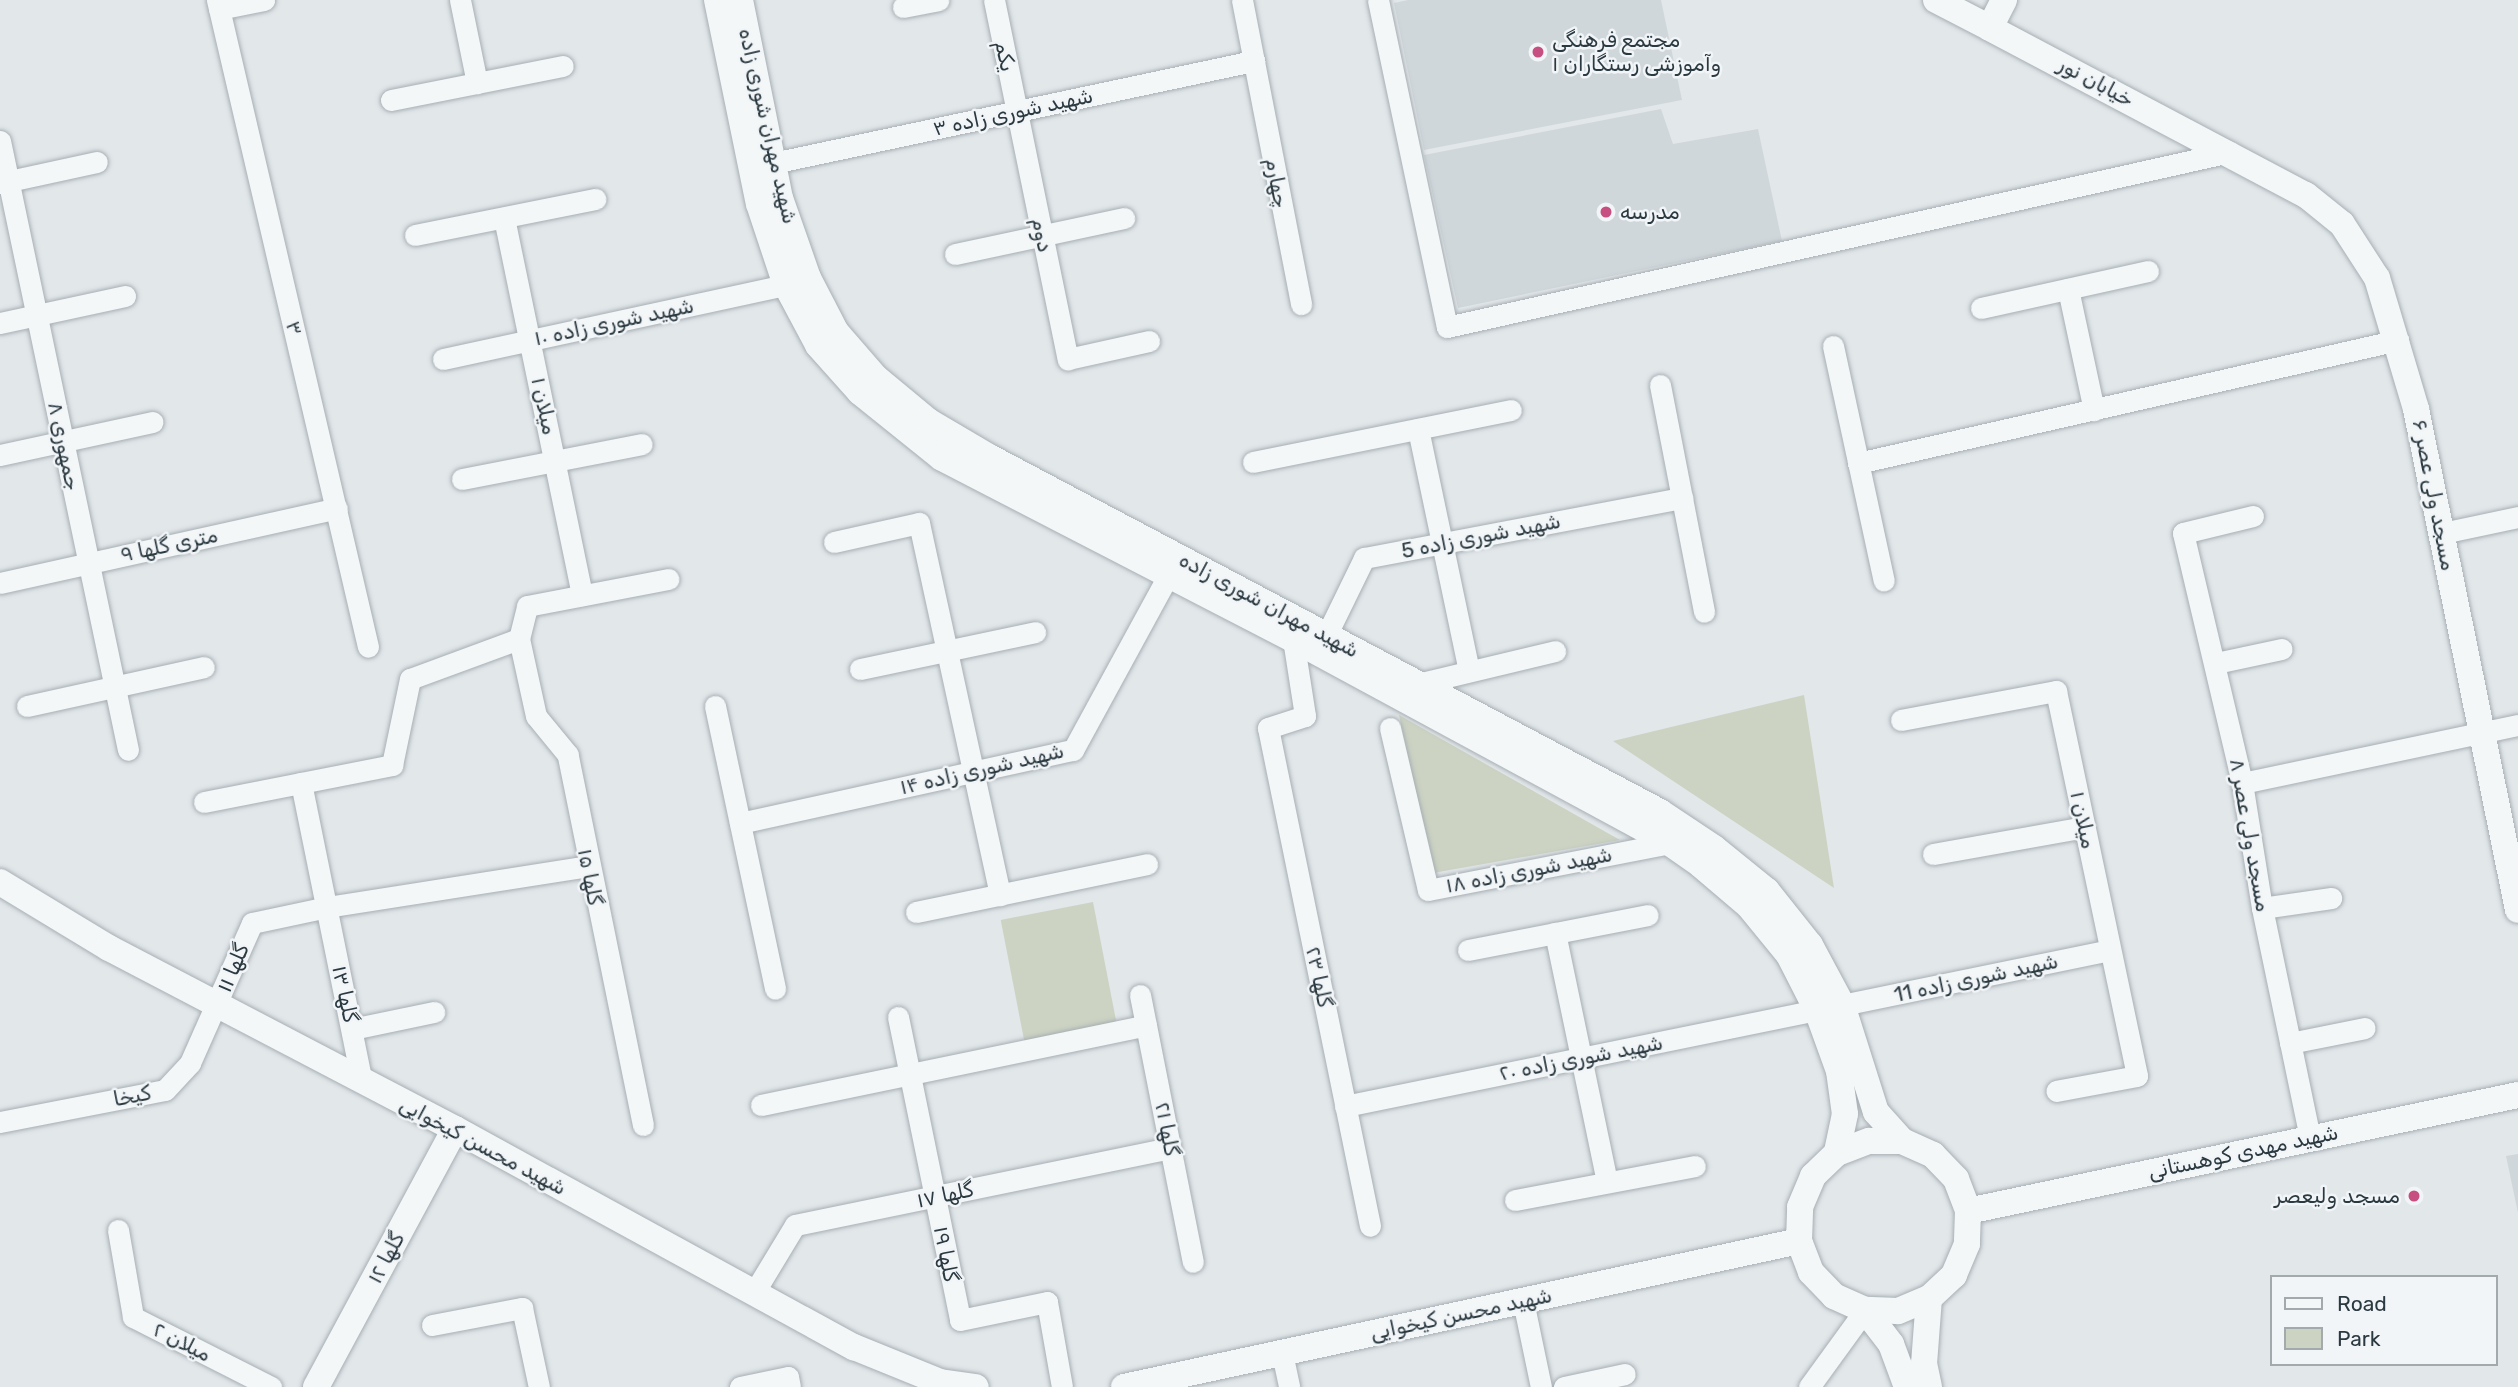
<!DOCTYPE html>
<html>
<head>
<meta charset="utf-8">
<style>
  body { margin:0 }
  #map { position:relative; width:2518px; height:1387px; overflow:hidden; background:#e2e7ea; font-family:Rubik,Cairo,sans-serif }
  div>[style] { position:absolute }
  .built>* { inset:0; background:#d0d7db }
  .green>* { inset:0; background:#ccd3c3; transform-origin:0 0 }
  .roads { filter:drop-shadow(0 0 2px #a7afb4) drop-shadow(0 0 2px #a7afb4) }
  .minor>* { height:21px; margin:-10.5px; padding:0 10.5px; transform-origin:10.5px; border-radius:10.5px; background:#f4f7f8 }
  .tertiary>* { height:26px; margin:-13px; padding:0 13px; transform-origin:13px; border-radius:13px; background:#f4f7f8 }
  .dots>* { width:19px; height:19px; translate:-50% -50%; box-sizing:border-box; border:4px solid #f1f5f7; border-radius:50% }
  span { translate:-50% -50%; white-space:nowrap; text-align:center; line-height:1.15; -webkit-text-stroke:5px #f1f5f7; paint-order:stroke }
  .poi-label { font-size:21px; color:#2b3941 }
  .left { translate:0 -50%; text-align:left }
  .right { translate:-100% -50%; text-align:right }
  .street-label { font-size:21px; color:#2b3941 }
  .legend { position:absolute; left:2270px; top:1275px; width:228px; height:91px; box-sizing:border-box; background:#f1f5f7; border:2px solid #a2aaae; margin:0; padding:9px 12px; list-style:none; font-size:21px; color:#2b3941 }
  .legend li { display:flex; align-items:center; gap:14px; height:35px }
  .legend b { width:35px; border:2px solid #a2aaae }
</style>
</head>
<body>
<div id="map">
  <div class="built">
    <i style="clip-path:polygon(1408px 0,1661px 0,1682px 100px,1424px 150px,1394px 3px)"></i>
    <i style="clip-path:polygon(1661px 109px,1673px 144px,1758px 129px,1782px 241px,1458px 308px,1424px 155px)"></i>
    <i style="clip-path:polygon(2518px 1154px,2518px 1213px,2506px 1156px)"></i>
  </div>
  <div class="green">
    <i style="clip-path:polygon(1804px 695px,1834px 888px,1613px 741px)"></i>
    <i style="clip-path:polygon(1399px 715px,1620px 840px,1433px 873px)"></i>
    <i style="left:1093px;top:902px;width:126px;height:94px;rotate:79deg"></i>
  </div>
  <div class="roads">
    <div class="minor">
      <i style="left:217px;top:0;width:664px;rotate:76.86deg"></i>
      <i style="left:460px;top:0;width:85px;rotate:78.4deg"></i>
      <i style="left:994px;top:0;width:367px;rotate:78.4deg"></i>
      <i style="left:1068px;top:359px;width:83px;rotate:-12.5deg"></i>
      <i style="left:1242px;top:0;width:310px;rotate:79deg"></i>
      <i style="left:1378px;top:0;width:334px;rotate:78.1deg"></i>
      <i style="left:1447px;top:327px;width:802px;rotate:-12.6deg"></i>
      <i style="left:903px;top:7px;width:36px;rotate:-11deg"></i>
      <i style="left:219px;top:9px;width:46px;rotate:-11.3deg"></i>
      <i style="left:391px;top:100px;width:175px;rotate:-11.2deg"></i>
      <i style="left:0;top:141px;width:622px;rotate:78.13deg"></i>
      <i style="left:773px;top:163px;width:492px;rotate:-12deg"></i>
      <i style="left:0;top:183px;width:99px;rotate:-12.2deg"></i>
      <i style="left:504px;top:218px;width:385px;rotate:78.3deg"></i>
      <i style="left:415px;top:235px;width:184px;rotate:-11.3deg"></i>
      <i style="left:955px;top:254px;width:173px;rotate:-12deg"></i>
      <i style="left:2068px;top:289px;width:124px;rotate:77.9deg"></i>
      <i style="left:1981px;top:308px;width:171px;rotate:-12.5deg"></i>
      <i style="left:0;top:323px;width:128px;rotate:-12.2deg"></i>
      <i style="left:1833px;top:346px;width:240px;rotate:77.8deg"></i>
      <i style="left:443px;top:359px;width:351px;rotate:-12.2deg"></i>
      <i style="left:1660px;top:385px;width:231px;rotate:79deg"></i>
      <i style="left:1418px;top:429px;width:247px;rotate:78.1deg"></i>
      <i style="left:0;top:455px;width:156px;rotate:-12.2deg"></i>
      <i style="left:1253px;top:462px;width:263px;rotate:-11.4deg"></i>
      <i style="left:1858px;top:463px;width:554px;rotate:-12.83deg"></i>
      <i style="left:462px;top:479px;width:183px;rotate:-11deg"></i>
      <i style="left:2253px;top:516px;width:72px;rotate:166.3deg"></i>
      <i style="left:2183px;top:533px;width:257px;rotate:76.7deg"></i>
      <i style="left:2242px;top:783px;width:127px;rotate:80.9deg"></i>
      <i style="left:2262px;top:908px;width:235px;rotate:78.2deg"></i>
      <i style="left:2442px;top:533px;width:78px;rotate:-11.9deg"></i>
      <i style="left:834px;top:542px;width:87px;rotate:-12.6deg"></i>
      <i style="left:919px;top:523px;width:381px;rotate:77.7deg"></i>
      <i style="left:0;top:583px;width:345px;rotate:-12.5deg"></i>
      <i style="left:1326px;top:636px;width:87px;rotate:-64deg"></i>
      <i style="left:1364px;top:558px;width:324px;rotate:-10.7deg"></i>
      <i style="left:1293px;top:639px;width:78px;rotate:81.1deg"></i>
      <i style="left:1305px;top:716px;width:39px;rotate:162deg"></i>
      <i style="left:1268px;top:728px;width:508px;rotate:78.42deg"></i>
      <i style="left:2216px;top:663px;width:67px;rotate:-12deg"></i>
      <i style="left:860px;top:669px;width:179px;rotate:-11.9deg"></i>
      <i style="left:1417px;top:684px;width:142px;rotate:-13.4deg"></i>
      <i style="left:27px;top:706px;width:181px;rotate:-12.4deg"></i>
      <i style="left:715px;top:706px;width:289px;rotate:78deg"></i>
      <i style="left:1901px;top:720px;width:158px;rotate:-10.6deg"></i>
      <i style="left:2056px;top:691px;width:393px;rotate:78.1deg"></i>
      <i style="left:2137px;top:1076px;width:82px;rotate:169.5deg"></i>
      <i style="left:1390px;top:728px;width:166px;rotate:76.8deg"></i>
      <i style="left:1428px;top:890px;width:247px;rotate:-11deg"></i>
      <i style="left:301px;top:783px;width:305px;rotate:78.5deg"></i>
      <i style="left:2242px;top:783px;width:282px;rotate:-11.9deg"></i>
      <i style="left:204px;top:802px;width:192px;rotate:-11.1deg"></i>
      <i style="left:392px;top:765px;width:88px;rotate:-78.2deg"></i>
      <i style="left:410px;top:679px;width:116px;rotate:-20.2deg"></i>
      <i style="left:740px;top:823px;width:341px;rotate:-12.4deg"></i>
      <i style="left:1073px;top:750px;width:198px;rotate:-61.4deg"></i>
      <i style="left:1933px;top:854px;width:153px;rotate:-10.1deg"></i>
      <i style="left:2262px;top:908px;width:70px;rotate:-8.2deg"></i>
      <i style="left:916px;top:912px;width:236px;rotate:-11.7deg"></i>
      <i style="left:1555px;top:933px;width:254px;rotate:78.2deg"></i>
      <i style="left:1468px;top:950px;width:183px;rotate:-11deg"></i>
      <i style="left:1140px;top:995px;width:272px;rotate:78.8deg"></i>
      <i style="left:1842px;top:1005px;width:273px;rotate:-11.6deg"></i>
      <i style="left:898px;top:1017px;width:309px;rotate:78.4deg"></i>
      <i style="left:960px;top:1320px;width:89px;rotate:-11.7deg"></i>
      <i style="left:1047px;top:1302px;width:86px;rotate:80deg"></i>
      <i style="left:352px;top:1029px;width:84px;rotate:-11.7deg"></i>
      <i style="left:2290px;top:1043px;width:76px;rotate:-11.3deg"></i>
      <i style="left:761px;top:1105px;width:393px;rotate:-11.7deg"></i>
      <i style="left:1345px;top:1106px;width:482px;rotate:-11.5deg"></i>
      <i style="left:0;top:1122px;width:168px;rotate:-11deg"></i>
      <i style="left:165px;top:1090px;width:37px;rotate:-47deg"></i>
      <i style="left:190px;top:1063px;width:153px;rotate:-66.1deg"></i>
      <i style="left:252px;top:923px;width:77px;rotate:-12deg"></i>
      <i style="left:327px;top:907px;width:264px;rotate:-8.9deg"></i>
      <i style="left:643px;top:1125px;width:378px;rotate:-101.5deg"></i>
      <i style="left:568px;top:755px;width:50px;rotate:-129.4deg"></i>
      <i style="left:536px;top:716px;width:79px;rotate:-102.4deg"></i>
      <i style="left:519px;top:639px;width:34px;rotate:-76deg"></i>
      <i style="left:527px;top:606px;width:144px;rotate:-10.8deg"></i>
      <i style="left:1515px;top:1200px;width:183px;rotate:-10.7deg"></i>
      <i style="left:118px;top:1230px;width:88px;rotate:80.2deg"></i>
      <i style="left:133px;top:1317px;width:155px;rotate:26.9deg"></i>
      <i style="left:755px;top:1291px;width:77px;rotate:-58.8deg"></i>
      <i style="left:795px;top:1225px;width:383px;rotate:-11.6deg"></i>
      <i style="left:1523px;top:1301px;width:88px;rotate:78.2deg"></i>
      <i style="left:432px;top:1325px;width:92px;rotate:-10.7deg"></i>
      <i style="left:522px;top:1308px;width:81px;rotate:77.9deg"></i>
      <i style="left:1282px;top:1353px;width:35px;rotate:78deg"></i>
      <i style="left:740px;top:1387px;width:49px;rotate:-11.8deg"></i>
      <i style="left:788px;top:1377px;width:10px;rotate:79deg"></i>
      <i style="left:1564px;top:1387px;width:62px;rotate:-12deg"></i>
      <i style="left:1809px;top:1387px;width:95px;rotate:-54deg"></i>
    </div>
    <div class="tertiary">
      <i style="left:717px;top:0;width:208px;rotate:78.4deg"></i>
      <i style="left:759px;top:204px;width:85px;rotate:71.6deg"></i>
      <i style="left:786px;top:285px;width:68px;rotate:61.9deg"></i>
      <i style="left:818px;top:345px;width:63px;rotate:48.2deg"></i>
      <i style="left:860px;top:392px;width:105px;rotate:38.8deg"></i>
      <i style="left:942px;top:458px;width:395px;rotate:27.3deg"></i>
      <i style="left:1293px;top:639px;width:429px;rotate:28.4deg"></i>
      <i style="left:1670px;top:843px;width:38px;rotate:35deg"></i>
      <i style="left:1701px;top:865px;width:63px;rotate:40.5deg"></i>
      <i style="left:1749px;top:906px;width:63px;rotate:50.8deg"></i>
      <i style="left:1789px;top:955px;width:62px;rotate:63deg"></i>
      <i style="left:1817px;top:1010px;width:65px;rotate:70.2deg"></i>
      <i style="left:1839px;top:1071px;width:43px;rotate:82.1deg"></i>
      <i style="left:1845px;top:1114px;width:40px;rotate:102deg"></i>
      <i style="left:740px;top:0;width:202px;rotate:78.6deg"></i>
      <i style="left:780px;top:198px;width:85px;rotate:70.7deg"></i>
      <i style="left:808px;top:278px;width:61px;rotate:62.6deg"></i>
      <i style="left:836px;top:332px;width:60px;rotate:49.1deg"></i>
      <i style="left:875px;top:377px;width:69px;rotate:39.7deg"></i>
      <i style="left:928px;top:421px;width:71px;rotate:30.5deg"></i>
      <i style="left:989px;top:457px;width:759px;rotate:27.88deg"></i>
      <i style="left:1660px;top:812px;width:65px;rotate:33.7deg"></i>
      <i style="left:1714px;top:848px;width:68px;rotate:39.1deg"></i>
      <i style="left:1767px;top:891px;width:69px;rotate:51.5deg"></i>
      <i style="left:1810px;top:945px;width:68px;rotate:61.9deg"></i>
      <i style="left:1842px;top:1005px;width:112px;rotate:72.4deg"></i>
      <i style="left:1876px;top:1112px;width:39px;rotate:48deg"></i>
      <i style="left:1902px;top:1141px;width:34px;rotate:24deg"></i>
      <i style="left:1933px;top:1155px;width:33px;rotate:46deg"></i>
      <i style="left:1956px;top:1179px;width:34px;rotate:69deg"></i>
      <i style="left:1968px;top:1211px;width:33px;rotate:92deg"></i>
      <i style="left:1967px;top:1244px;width:34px;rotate:113deg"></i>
      <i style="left:1954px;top:1275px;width:34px;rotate:137deg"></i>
      <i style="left:1929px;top:1298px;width:34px;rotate:157deg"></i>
      <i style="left:1898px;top:1311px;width:33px;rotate:-178deg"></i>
      <i style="left:1865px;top:1310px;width:34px;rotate:-156deg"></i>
      <i style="left:1834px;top:1296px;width:33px;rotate:-134deg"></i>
      <i style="left:1811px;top:1272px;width:33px;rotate:-111deg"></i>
      <i style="left:1799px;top:1241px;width:34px;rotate:-88deg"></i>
      <i style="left:1800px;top:1207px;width:34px;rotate:-67deg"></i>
      <i style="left:1813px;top:1176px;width:33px;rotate:-44deg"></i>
      <i style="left:1837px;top:1153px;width:34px;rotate:-21deg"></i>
      <i style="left:1869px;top:1141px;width:33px"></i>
      <i style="left:1936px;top:0;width:61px;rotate:27.4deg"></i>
      <i style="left:2004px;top:0;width:31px;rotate:117deg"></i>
      <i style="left:1990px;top:28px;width:357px;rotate:27.9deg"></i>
      <i style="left:2306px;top:195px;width:46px;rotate:38.9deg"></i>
      <i style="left:2342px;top:224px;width:64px;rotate:57.1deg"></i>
      <i style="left:2377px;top:278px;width:137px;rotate:73.4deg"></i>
      <i style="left:2416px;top:409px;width:511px;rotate:78.49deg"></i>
      <i style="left:0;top:882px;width:127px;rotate:31.2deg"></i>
      <i style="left:109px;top:948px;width:390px;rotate:27.6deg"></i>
      <i style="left:455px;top:1129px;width:455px;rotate:28.7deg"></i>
      <i style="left:854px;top:1347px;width:93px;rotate:22.1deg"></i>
      <i style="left:940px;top:1382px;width:36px;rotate:8deg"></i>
      <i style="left:1968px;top:1211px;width:562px;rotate:-11.91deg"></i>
      <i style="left:1865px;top:1310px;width:43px;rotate:52.6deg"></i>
      <i style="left:1891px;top:1344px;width:46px;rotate:69.6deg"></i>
      <i style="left:316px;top:1387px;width:293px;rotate:-61.7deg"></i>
      <i style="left:1124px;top:1387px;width:691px;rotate:-12.2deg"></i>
      <i style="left:1929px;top:1387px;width:24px;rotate:-102deg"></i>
      <i style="left:1924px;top:1364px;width:66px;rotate:-85.7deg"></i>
    </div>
  </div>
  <div class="dots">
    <i style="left:1538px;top:52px;background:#c74e81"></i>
    <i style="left:1606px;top:212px;background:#c74e81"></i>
    <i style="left:2414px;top:1196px;background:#c74e81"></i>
  </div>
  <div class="poi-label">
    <span class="left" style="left:1552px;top:52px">مجتمع فرهنگی<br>وآموزشی رستگاران ۱</span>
    <span class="left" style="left:1620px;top:212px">مدرسه</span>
    <span class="right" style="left:2400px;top:1196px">مسجد ولیعصر</span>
  </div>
  <div class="street-label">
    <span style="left:1005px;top:56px;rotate:78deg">یکم</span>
    <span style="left:2096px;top:82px;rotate:28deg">خیابان نور</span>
    <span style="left:1013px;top:112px;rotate:-12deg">شهید شوری زاده ۳</span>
    <span style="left:768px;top:126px;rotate:77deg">شهید مهران شوری زاده</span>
    <span style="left:1277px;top:183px;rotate:79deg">چهارم</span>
    <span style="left:1042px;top:235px;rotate:78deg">دوم</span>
    <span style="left:614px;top:322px;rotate:-12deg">شهید شوری زاده ۱۰</span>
    <span style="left:294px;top:328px;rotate:77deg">۳</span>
    <span style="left:544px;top:406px;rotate:78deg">میلان ۱</span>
    <span style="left:64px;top:446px;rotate:78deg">جمهوری ۸</span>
    <span style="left:2434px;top:495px;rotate:79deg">مسجد ولی عصر ۶</span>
    <span style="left:1481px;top:536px;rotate:-11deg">شهید شوری زاده 5</span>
    <span style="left:169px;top:545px;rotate:-12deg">۹ متری گلها</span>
    <span style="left:1269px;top:605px;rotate:28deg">شهید مهران شوری زاده</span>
    <span style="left:982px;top:769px;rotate:-13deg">شهید شوری زاده ۱۴</span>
    <span style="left:2083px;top:820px;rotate:78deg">میلان ۱</span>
    <span style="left:2250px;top:835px;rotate:80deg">مسجد ولی عصر ۸</span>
    <span style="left:1529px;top:870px;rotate:-11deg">شهید شوری زاده ۱۸</span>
    <span style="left:590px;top:877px;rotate:79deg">گلها ۱۵</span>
    <span style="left:233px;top:968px;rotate:-67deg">گلها ۱۱</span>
    <span style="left:1319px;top:977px;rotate:78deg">گلها ۲۳</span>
    <span style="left:1976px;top:978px;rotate:-12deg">شهید شوری زاده 11</span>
    <span style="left:345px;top:994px;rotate:78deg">گلها ۱۳</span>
    <span style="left:1581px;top:1058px;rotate:-11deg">شهید شوری زاده ۲۰</span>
    <span style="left:132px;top:1096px;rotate:-11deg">کیخا</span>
    <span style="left:1167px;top:1129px;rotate:79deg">گلها ۲۱</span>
    <span style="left:483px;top:1146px;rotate:28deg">شهید محسن کیخوایی</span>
    <span style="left:2243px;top:1152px;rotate:-12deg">شهید مهدی کوهستانی</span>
    <span style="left:945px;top:1195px;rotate:-12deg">گلها ۱۷</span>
    <span style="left:946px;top:1254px;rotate:79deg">گلها ۱۹</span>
    <span style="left:386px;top:1258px;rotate:-62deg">گلها ۱۲</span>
    <span style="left:1461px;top:1314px;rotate:-12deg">شهید محسن کیخوایی</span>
    <span style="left:182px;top:1342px;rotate:27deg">میلان ۲</span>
  </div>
  <ul class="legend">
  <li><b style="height:9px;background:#f4f7f8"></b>Road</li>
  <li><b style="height:19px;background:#ccd3c3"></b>Park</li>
  </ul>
</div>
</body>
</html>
